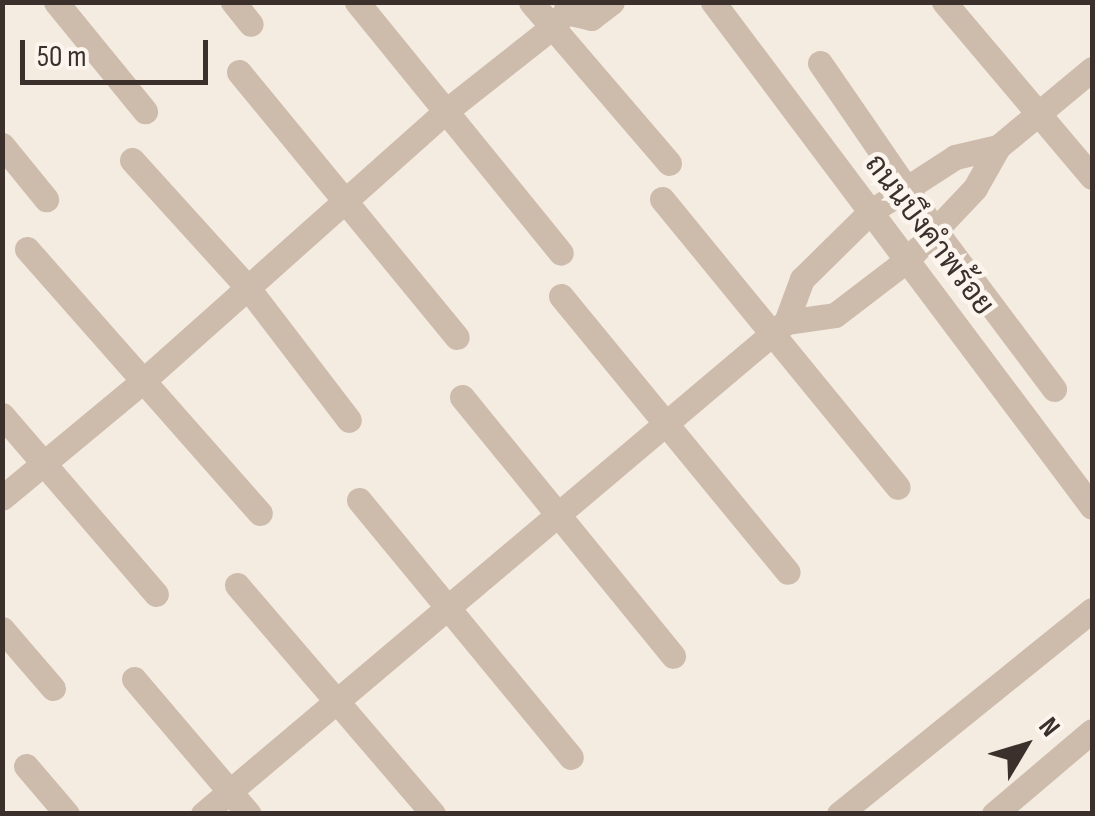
<!DOCTYPE html>
<html>
<head>
<meta charset="utf-8">
<style>
  body { margin:0 }
  #map { position:relative; width:1095px; height:816px; overflow:hidden; background:#f4ebe1; font-family:"Sofia Sans Condensed",Sarabun,sans-serif }
  div>[style] { position:absolute }
  .street>* { height:25px; margin:-12.5px; padding:0 12.5px; transform-origin:12.5px; border-radius:12.5px; background:#cdbbac }
  span { translate:-50% -50%; white-space:nowrap; text-align:center; line-height:1.15; -webkit-text-stroke:9px #fbf5ee; paint-order:stroke }
  .street-label { font-size:30px; color:#3b302b }
  .frame { position:absolute; inset:0; border:5px solid #3b302b; pointer-events:none }
  .north { position:absolute; left:975px; top:696px; width:100px; height:100px; -webkit-text-stroke:8px #fbf5ee; paint-order:stroke; rotate:52deg; font-size:28px; font-weight:700; line-height:40px; text-align:center; color:#3b302b }
  .north::after { content:''; display:block; margin:auto; width:35px; height:45px; background:#3b302b; clip-path:polygon(50% 0,100% 100%,50% 72%,0 100%) }
  .scale { position:absolute; left:20px; top:40px; width:188px; height:45px; box-sizing:border-box; border:5px solid #3b302b; border-top:0; padding-left:12px; font-size:30px; line-height:35px; white-space:nowrap; color:#3b302b; -webkit-text-stroke:8px #fbf5ee; paint-order:stroke }
</style>
</head>
<body>
<div id="map">
  <div class="street">
    <i style="left:56px;top:2px;width:141px;rotate:50.8deg"></i>
    <i style="left:233px;top:2px;width:28px;rotate:51deg"></i>
    <i style="left:357px;top:2px;width:323px;rotate:50.9deg"></i>
    <i style="left:531px;top:2px;width:212px;rotate:49.4deg"></i>
    <i style="left:713px;top:2px;width:631px;rotate:53.11deg"></i>
    <i style="left:944px;top:2px;width:229px;rotate:49.8deg"></i>
    <i style="left:566px;top:12px;width:26px;rotate:13deg"></i>
    <i style="left:591px;top:18px;width:26px;rotate:-37deg"></i>
    <i style="left:820px;top:63px;width:201px;rotate:55.5deg"></i>
    <i style="left:934px;top:229px;width:200px;rotate:53.1deg"></i>
    <i style="left:239px;top:72px;width:343px;rotate:50.6deg"></i>
    <i style="left:2px;top:145px;width:70px;rotate:50.8deg"></i>
    <i style="left:132px;top:160px;width:173px;rotate:47.8deg"></i>
    <i style="left:248px;top:288px;width:166px;rotate:52.6deg"></i>
    <i style="left:662px;top:199px;width:372px;rotate:50.7deg"></i>
    <i style="left:27px;top:249px;width:352px;rotate:48.6deg"></i>
    <i style="left:561px;top:296px;width:357px;rotate:50.6deg"></i>
    <i style="left:786px;top:322px;width:49px;rotate:-8.1deg"></i>
    <i style="left:835px;top:315px;width:91px;rotate:-37.4deg"></i>
    <i style="left:907px;top:260px;width:99px;rotate:-46.6deg"></i>
    <i style="left:975px;top:188px;width:47px;rotate:-60.7deg"></i>
    <i style="left:998px;top:147px;width:122px;rotate:-39.7deg"></i>
    <i style="left:462px;top:397px;width:334px;rotate:50.8deg"></i>
    <i style="left:2px;top:415px;width:236px;rotate:49.3deg"></i>
    <i style="left:2px;top:498px;width:185px;rotate:-39.7deg"></i>
    <i style="left:144px;top:380px;width:404px;rotate:-41.7deg"></i>
    <i style="left:446px;top:111px;width:134px;rotate:-38.3deg"></i>
    <i style="left:551px;top:28px;width:22px;rotate:-47deg"></i>
    <i style="left:566px;top:12px;width:10px;rotate:-84deg"></i>
    <i style="left:359px;top:500px;width:333px;rotate:50.5deg"></i>
    <i style="left:237px;top:585px;width:301px;rotate:49.4deg"></i>
    <i style="left:2px;top:629px;width:78px;rotate:49.2deg"></i>
    <i style="left:134px;top:679px;width:177px;rotate:49.6deg"></i>
    <i style="left:26px;top:766px;width:63px;rotate:49.5deg"></i>
    <i style="left:203px;top:814px;width:763px;rotate:-40.16deg"></i>
    <i style="left:786px;top:322px;width:46px;rotate:-69.6deg"></i>
    <i style="left:802px;top:279px;width:95px;rotate:-44.6deg"></i>
    <i style="left:870px;top:212px;width:101px;rotate:-32.9deg"></i>
    <i style="left:955px;top:157px;width:44px;rotate:-13.1deg"></i>
    <i style="left:839px;top:814px;width:325px;rotate:-38.9deg"></i>
    <i style="left:994px;top:814px;width:128px;rotate:-40.3deg"></i>
  </div>
  <div class="street-label">
    <span style="left:929px;top:235px;rotate:53deg">ถนนบึงคำพร้อย</span>
  </div>
  <div class="frame"></div>
  <div class="north">N</div>
  <div class="scale">50 m</div>
</div>
</body>
</html>
